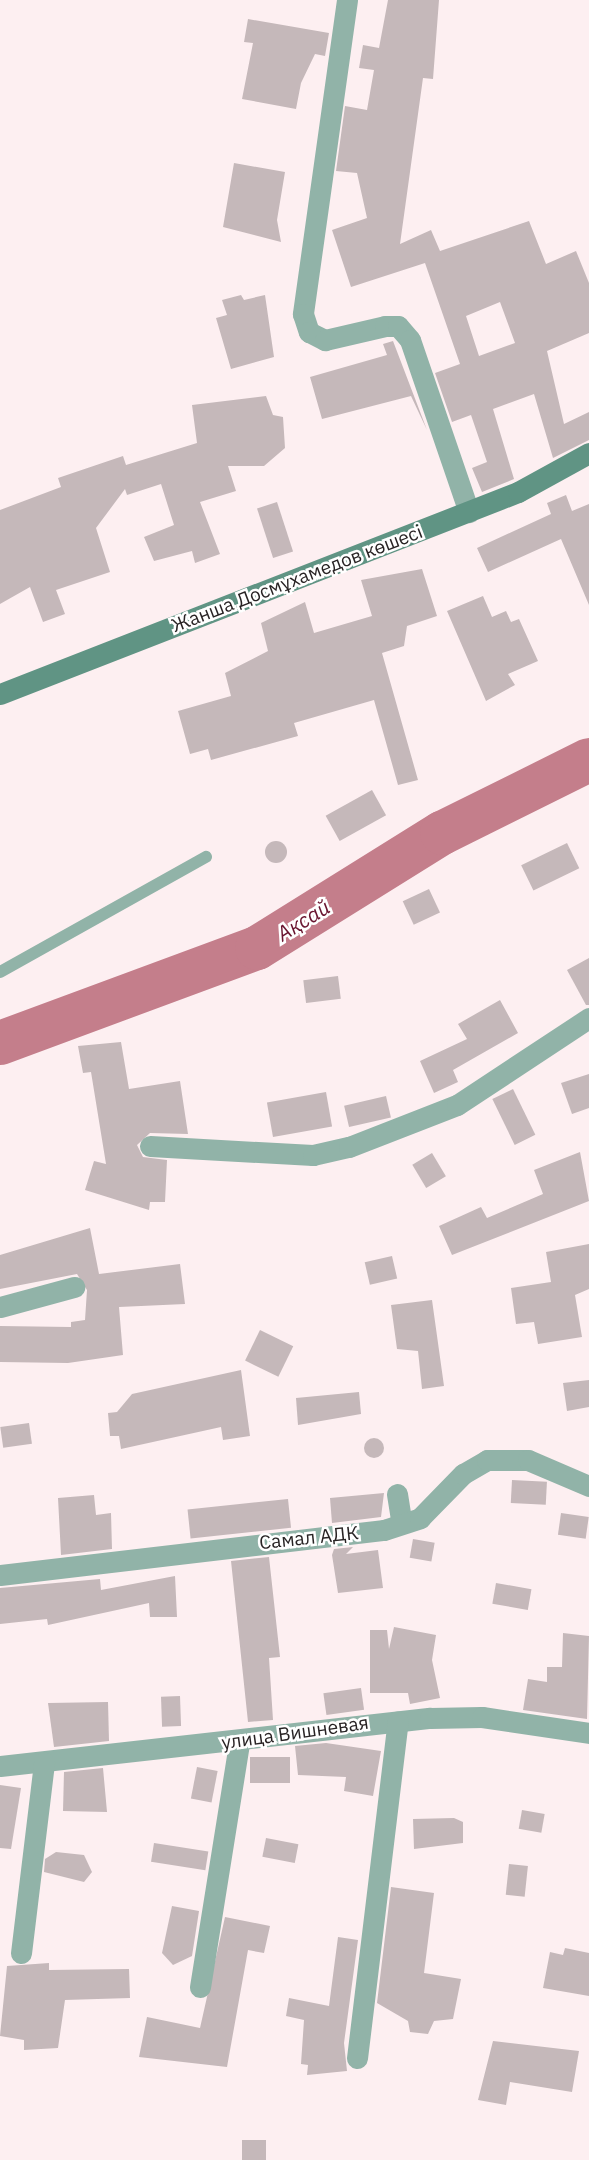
<!DOCTYPE html>
<html>
<head>
<meta charset="utf-8">
<style>
  body { margin:0 }
  #map { position:relative; width:589px; height:2160px; overflow:hidden; background:#fdeff1; font-family:"IBM Plex Sans",sans-serif }
  div>[style] { position:absolute }
  .river>* { height:44px; margin:-22px; padding:0 22px; transform-origin:22px; border-radius:22px; background:#c47e8b }
  .building>* { inset:0; background:#c5b8ba; transform-origin:0 0 }
  .round { border-radius:50% }
  .lane>* { height:12px; margin:-6px; padding:0 6px; transform-origin:6px; border-radius:6px; background:#91b3a8 }
  .street>* { height:21px; margin:-10.5px; padding:0 10.5px; transform-origin:10.5px; border-radius:10.5px; background:#91b3a8 }
  .secondary>* { height:21px; margin:-10.5px; padding:0 10.5px; transform-origin:10.5px; border-radius:10.5px; background:#609484 }
  span { translate:-50% -50%; white-space:nowrap; text-align:center; line-height:1.15; -webkit-text-stroke:5px #fff; paint-order:stroke }
  .street-label { font-size:19px; color:#282324 }
  .water-label { font-size:21px; color:#69142f; font-style:italic }
</style>
</head>
<body>
<div id="map">
  <div class="river">
    <i style="left:0;top:1043px;width:274px;rotate:-20.3deg"></i>
    <i style="left:257px;top:948px;width:218px;rotate:-31.9deg"></i>
    <i style="left:442px;top:833px;width:164px;rotate:-26.4deg"></i>
  </div>
  <div class="building">
    <i style="clip-path:polygon(evenodd,388px 0,439px 0,433px 79px,423px 78px,400px 244px,431px 230px,440px 251px,529px 221px,546px 264px,576px 251px,589px 283px,589px 333px,547px 351px,564px 424px,589px 412px,589px 440px,553px 458px,534px 394px,493px 409px,514px 479px,482px 492px,472px 468px,487px 462px,471px 415px,452px 422px,435px 373px,460px 364px,425px 263px,351px 287px,332px 230px,367px 218px,357px 173px,336px 171px,345px 106px,367px 110px,374px 70px,359px 68px,363px 45px,379px 48px,388px 0,500px 302px,515px 343px,479px 356px,466px 316px,500px 302px)"></i>
    <i style="clip-path:polygon(248px 19px,329px 33px,325px 56px,315px 54px,301px 83px,296px 109px,242px 99px,253px 43px,244px 42px)"></i>
    <i style="clip-path:polygon(234px 163px,285px 172px,277px 220px,281px 242px,223px 227px)"></i>
    <i style="clip-path:polygon(241px 295px,244px 300px,265px 295px,274px 357px,231px 369px,216px 318px,227px 315px,222px 300px)"></i>
    <i style="clip-path:polygon(393px 341px,427px 430px,411px 396px,322px 419px,310px 377px,387px 355px,383px 344px)"></i>
    <i style="clip-path:polygon(266px 396px,273px 415px,283px 417px,285px 448px,264px 466px,228px 466px,236px 491px,200px 502px,220px 554px,195px 563px,192px 551px,154px 561px,144px 537px,174px 525px,161px 484px,127px 495px,125px 489px,96px 528px,110px 572px,56px 590px,65px 614px,43px 622px,30px 587px,0 604px,0 510px,61px 487px,58px 478px,123px 456px,126px 465px,197px 443px,192px 405px)"></i>
    <i style="clip-path:polygon(566px 495px,572px 511px,589px 504px,589px 605px,561px 539px,488px 572px,477px 548px,551px 514px,547px 503px)"></i>
    <i style="left:277px;top:502px;width:52px;height:21px;rotate:72deg"></i>
    <i style="clip-path:polygon(422px 569px,437px 616px,407px 626px,404px 646px,382px 653px,418px 780px,398px 785px,374px 700px,294px 723px,298px 736px,211px 760px,208px 749px,190px 754px,178px 711px,231px 696px,225px 673px,268px 651px,261px 623px,305px 602px,314px 633px,372px 616px,361px 580px)"></i>
    <i style="clip-path:polygon(483px 596px,492px 617px,506px 611px,511px 622px,519px 619px,538px 661px,508px 674px,515px 685px,486px 701px,447px 611px)"></i>
    <i style="left:372px;top:790px;width:29px;height:53px;rotate:61deg"></i>
    <i class="round" style="left:265px;top:841px;width:22px;height:22px"></i>
    <i style="left:567px;top:843px;width:28px;height:51px;rotate:64deg"></i>
    <i style="left:429px;top:889px;width:26px;height:29px;rotate:65deg"></i>
    <i style="clip-path:polygon(589px 958px,589px 1005px,586px 1005px,567px 970px)"></i>
    <i style="left:338px;top:976px;width:23px;height:35px;rotate:83deg"></i>
    <i style="clip-path:polygon(500px 1000px,518px 1033px,453px 1070px,458px 1082px,434px 1093px,420px 1061px,467px 1039px,458px 1024px)"></i>
    <i style="clip-path:polygon(121px 1042px,129px 1089px,180px 1081px,188px 1134px,150px 1133px,137px 1145px,143px 1157px,167px 1160px,165px 1202px,150px 1202px,149px 1210px,85px 1190px,94px 1161px,106px 1164px,91px 1072px,83px 1073px,78px 1046px)"></i>
    <i style="clip-path:polygon(589px 1074px,589px 1108px,572px 1114px,561px 1083px)"></i>
    <i style="left:513px;top:1089px;width:51px;height:23px;rotate:64deg"></i>
    <i style="left:326px;top:1092px;width:35px;height:60px;rotate:80deg"></i>
    <i style="left:386px;top:1096px;width:22px;height:43px;rotate:77deg"></i>
    <i style="clip-path:polygon(580px 1152px,589px 1201px,452px 1255px,439px 1226px,481px 1207px,487px 1218px,543px 1194px,534px 1170px)"></i>
    <i style="left:432px;top:1153px;width:27px;height:23px;rotate:59deg"></i>
    <i style="clip-path:polygon(90px 1228px,99px 1274px,180px 1264px,185px 1304px,119px 1307px,123px 1355px,68px 1363px,0 1362px,0 1326px,71px 1327px,71px 1322px,85px 1320px,87px 1290px,77px 1274px,0 1289px,0 1255px)"></i>
    <i style="clip-path:polygon(589px 1244px,589px 1289px,575px 1295px,582px 1337px,538px 1344px,534px 1322px,516px 1324px,511px 1288px,551px 1282px,546px 1252px)"></i>
    <i style="left:392px;top:1256px;width:23px;height:28px;rotate:77deg"></i>
    <i style="clip-path:polygon(432px 1300px,444px 1386px,422px 1389px,418px 1351px,397px 1349px,391px 1305px)"></i>
    <i style="left:260px;top:1330px;width:37px;height:34px;rotate:26deg"></i>
    <i style="clip-path:polygon(241px 1370px,250px 1436px,223px 1440px,221px 1427px,121px 1449px,119px 1436px,110px 1436px,108px 1413px,117px 1412px,132px 1394px)"></i>
    <i style="clip-path:polygon(589px 1380px,589px 1407px,567px 1411px,563px 1383px)"></i>
    <i style="clip-path:polygon(359px 1392px,361px 1414px,298px 1425px,296px 1398px)"></i>
    <i style="left:29px;top:1423px;width:21px;height:29px;rotate:82deg"></i>
    <i class="round" style="left:364px;top:1438px;width:20px;height:20px"></i>
    <i style="left:512px;top:1480px;width:35px;height:23px;rotate:3deg"></i>
    <i style="clip-path:polygon(384px 1493px,381px 1517px,332px 1523px,330px 1498px)"></i>
    <i style="clip-path:polygon(94px 1495px,96px 1515px,111px 1513px,112px 1549px,61px 1555px,58px 1498px)"></i>
    <i style="left:288px;top:1499px;width:29px;height:101px;rotate:84deg"></i>
    <i style="left:561px;top:1513px;width:28px;height:22px;rotate:8deg"></i>
    <i style="left:413px;top:1539px;width:22px;height:19px;rotate:10deg"></i>
    <i style="clip-path:polygon(353px 1547px,346px 1554px,378px 1550px,383px 1588px,338px 1593px,332px 1555px,334px 1549px)"></i>
    <i style="clip-path:polygon(269px 1557px,280px 1657px,269px 1658px,273px 1720px,248px 1722px,231px 1561px)"></i>
    <i style="clip-path:polygon(175px 1576px,177px 1617px,150px 1617px,149px 1603px,48px 1625px,47px 1619px,0 1624px,0 1588px,100px 1579px,101px 1590px)"></i>
    <i style="left:496px;top:1583px;width:36px;height:21px;rotate:10deg"></i>
    <i style="clip-path:polygon(394px 1627px,436px 1635px,432px 1660px,440px 1698px,410px 1704px,408px 1693px,370px 1693px,370px 1630px,387px 1630px,389px 1649px)"></i>
    <i style="clip-path:polygon(563px 1633px,589px 1636px,587px 1719px,523px 1710px,528px 1679px,547px 1682px,547px 1667px,562px 1667px)"></i>
    <i style="left:361px;top:1688px;width:22px;height:38px;rotate:82deg"></i>
    <i style="left:180px;top:1696px;width:30px;height:19px;rotate:88deg"></i>
    <i style="clip-path:polygon(108px 1702px,109px 1741px,54px 1747px,48px 1703px)"></i>
    <i style="clip-path:polygon(326px 1743px,381px 1751px,373px 1796px,344px 1791px,346px 1777px,298px 1775px,295px 1746px)"></i>
    <i style="left:290px;top:1757px;width:26px;height:40px;rotate:90deg"></i>
    <i style="left:197px;top:1767px;width:21px;height:32px;rotate:11deg"></i>
    <i style="clip-path:polygon(103px 1768px,107px 1812px,63px 1811px,64px 1772px)"></i>
    <i style="clip-path:polygon(0 1785px,21px 1788px,11px 1849px,0 1848px)"></i>
    <i style="left:522px;top:1810px;width:23px;height:19px;rotate:10deg"></i>
    <i style="clip-path:polygon(454px 1818px,463px 1822px,463px 1843px,414px 1849px,413px 1819px)"></i>
    <i style="left:266px;top:1838px;width:33px;height:19px;rotate:11deg"></i>
    <i style="left:154px;top:1843px;width:55px;height:19px;rotate:9deg"></i>
    <i style="clip-path:polygon(56px 1852px,84px 1855px,92px 1872px,84px 1882px,44px 1872px,45px 1859px)"></i>
    <i style="left:509px;top:1864px;width:19px;height:31px;rotate:6deg"></i>
    <i style="clip-path:polygon(391px 1887px,434px 1893px,424px 1973px,461px 1979px,453px 2019px,434px 2021px,428px 2034px,410px 2032px,408px 2021px,377px 2003px)"></i>
    <i style="clip-path:polygon(172px 1906px,199px 1911px,192px 1956px,173px 1965px,162px 1953px)"></i>
    <i style="clip-path:polygon(225px 1917px,270px 1926px,264px 1953px,248px 1950px,227px 2067px,139px 2057px,147px 2017px,200px 2028px)"></i>
    <i style="clip-path:polygon(338px 1937px,358px 1940px,344px 2043px,347px 2071px,307px 2075px,308px 2065px,301px 2064px,304px 2020px,286px 2016px,289px 1998px,329px 2006px)"></i>
    <i style="clip-path:polygon(565px 1948px,589px 1953px,589px 1996px,543px 1988px,550px 1952px,563px 1955px)"></i>
    <i style="clip-path:polygon(49px 1963px,49px 1970px,129px 1969px,130px 1998px,65px 2000px,58px 2048px,24px 2050px,24px 2040px,0 2036px,7px 1966px)"></i>
    <i style="clip-path:polygon(493px 2041px,579px 2051px,572px 2092px,510px 2082px,506px 2105px,478px 2100px)"></i>
    <i style="left:242px;top:2140px;width:24px;height:20px"></i>
  </div>
  <div class="lane">
    <i style="left:0;top:972px;width:236px;rotate:-29.2deg"></i>
  </div>
  <div class="street">
    <i style="left:347px;top:0;width:317px;rotate:98deg"></i>
    <i style="left:303px;top:314px;width:19px;rotate:72deg"></i>
    <i style="left:309px;top:332px;width:18px;rotate:27deg"></i>
    <i style="left:325px;top:340px;width:62px;rotate:-13.1deg"></i>
    <i style="left:385px;top:326px;width:13px"></i>
    <i style="left:398px;top:326px;width:18px;rotate:49deg"></i>
    <i style="left:410px;top:340px;width:182px;rotate:71.1deg"></i>
    <i style="left:150px;top:1146px;width:163px;rotate:3.2deg"></i>
    <i style="left:313px;top:1155px;width:37px;rotate:-13deg"></i>
    <i style="left:349px;top:1147px;width:116px;rotate:-21.3deg"></i>
    <i style="left:457px;top:1105px;width:158px;rotate:-33.4deg"></i>
    <i style="left:0;top:1307px;width:77px;rotate:-15.1deg"></i>
    <i style="left:397px;top:1494px;width:30px;rotate:81deg"></i>
    <i style="left:0;top:1575px;width:387px;rotate:-6.7deg"></i>
    <i style="left:384px;top:1530px;width:38px;rotate:-18deg"></i>
    <i style="left:420px;top:1518px;width:62px;rotate:-45.7deg"></i>
    <i style="left:463px;top:1474px;width:28px;rotate:-30deg"></i>
    <i style="left:487px;top:1460px;width:41px"></i>
    <i style="left:528px;top:1460px;width:66px;rotate:23.1deg"></i>
    <i style="left:0;top:1766px;width:433px;rotate:-6.4deg"></i>
    <i style="left:430px;top:1718px;width:52px;rotate:-1.1deg"></i>
    <i style="left:482px;top:1717px;width:108px;rotate:8.5deg"></i>
    <i style="left:21px;top:1953px;width:192px;rotate:-83.1deg"></i>
    <i style="left:200px;top:1987px;width:247px;rotate:-80.9deg"></i>
    <i style="left:357px;top:2058px;width:339px;rotate:-83.1deg"></i>
  </div>
  <div class="secondary">
    <i style="left:0;top:694px;width:556px;rotate:-21.3deg"></i>
    <i style="left:518px;top:492px;width:81px;rotate:-28.8deg"></i>
  </div>
  <div class="street-label">
    <span style="left:297px;top:579px;rotate:-21deg">Жанша Досмұхамедов көшесі</span>
    <span style="left:309px;top:1538px;rotate:-6deg">Самал АДК</span>
    <span style="left:295px;top:1733px;rotate:-8deg">улица Вишневая</span>
  </div>
  <div class="water-label">
    <span style="left:303px;top:920px;rotate:-32deg">Ақсай</span>
  </div>
</div>
</body>
</html>
